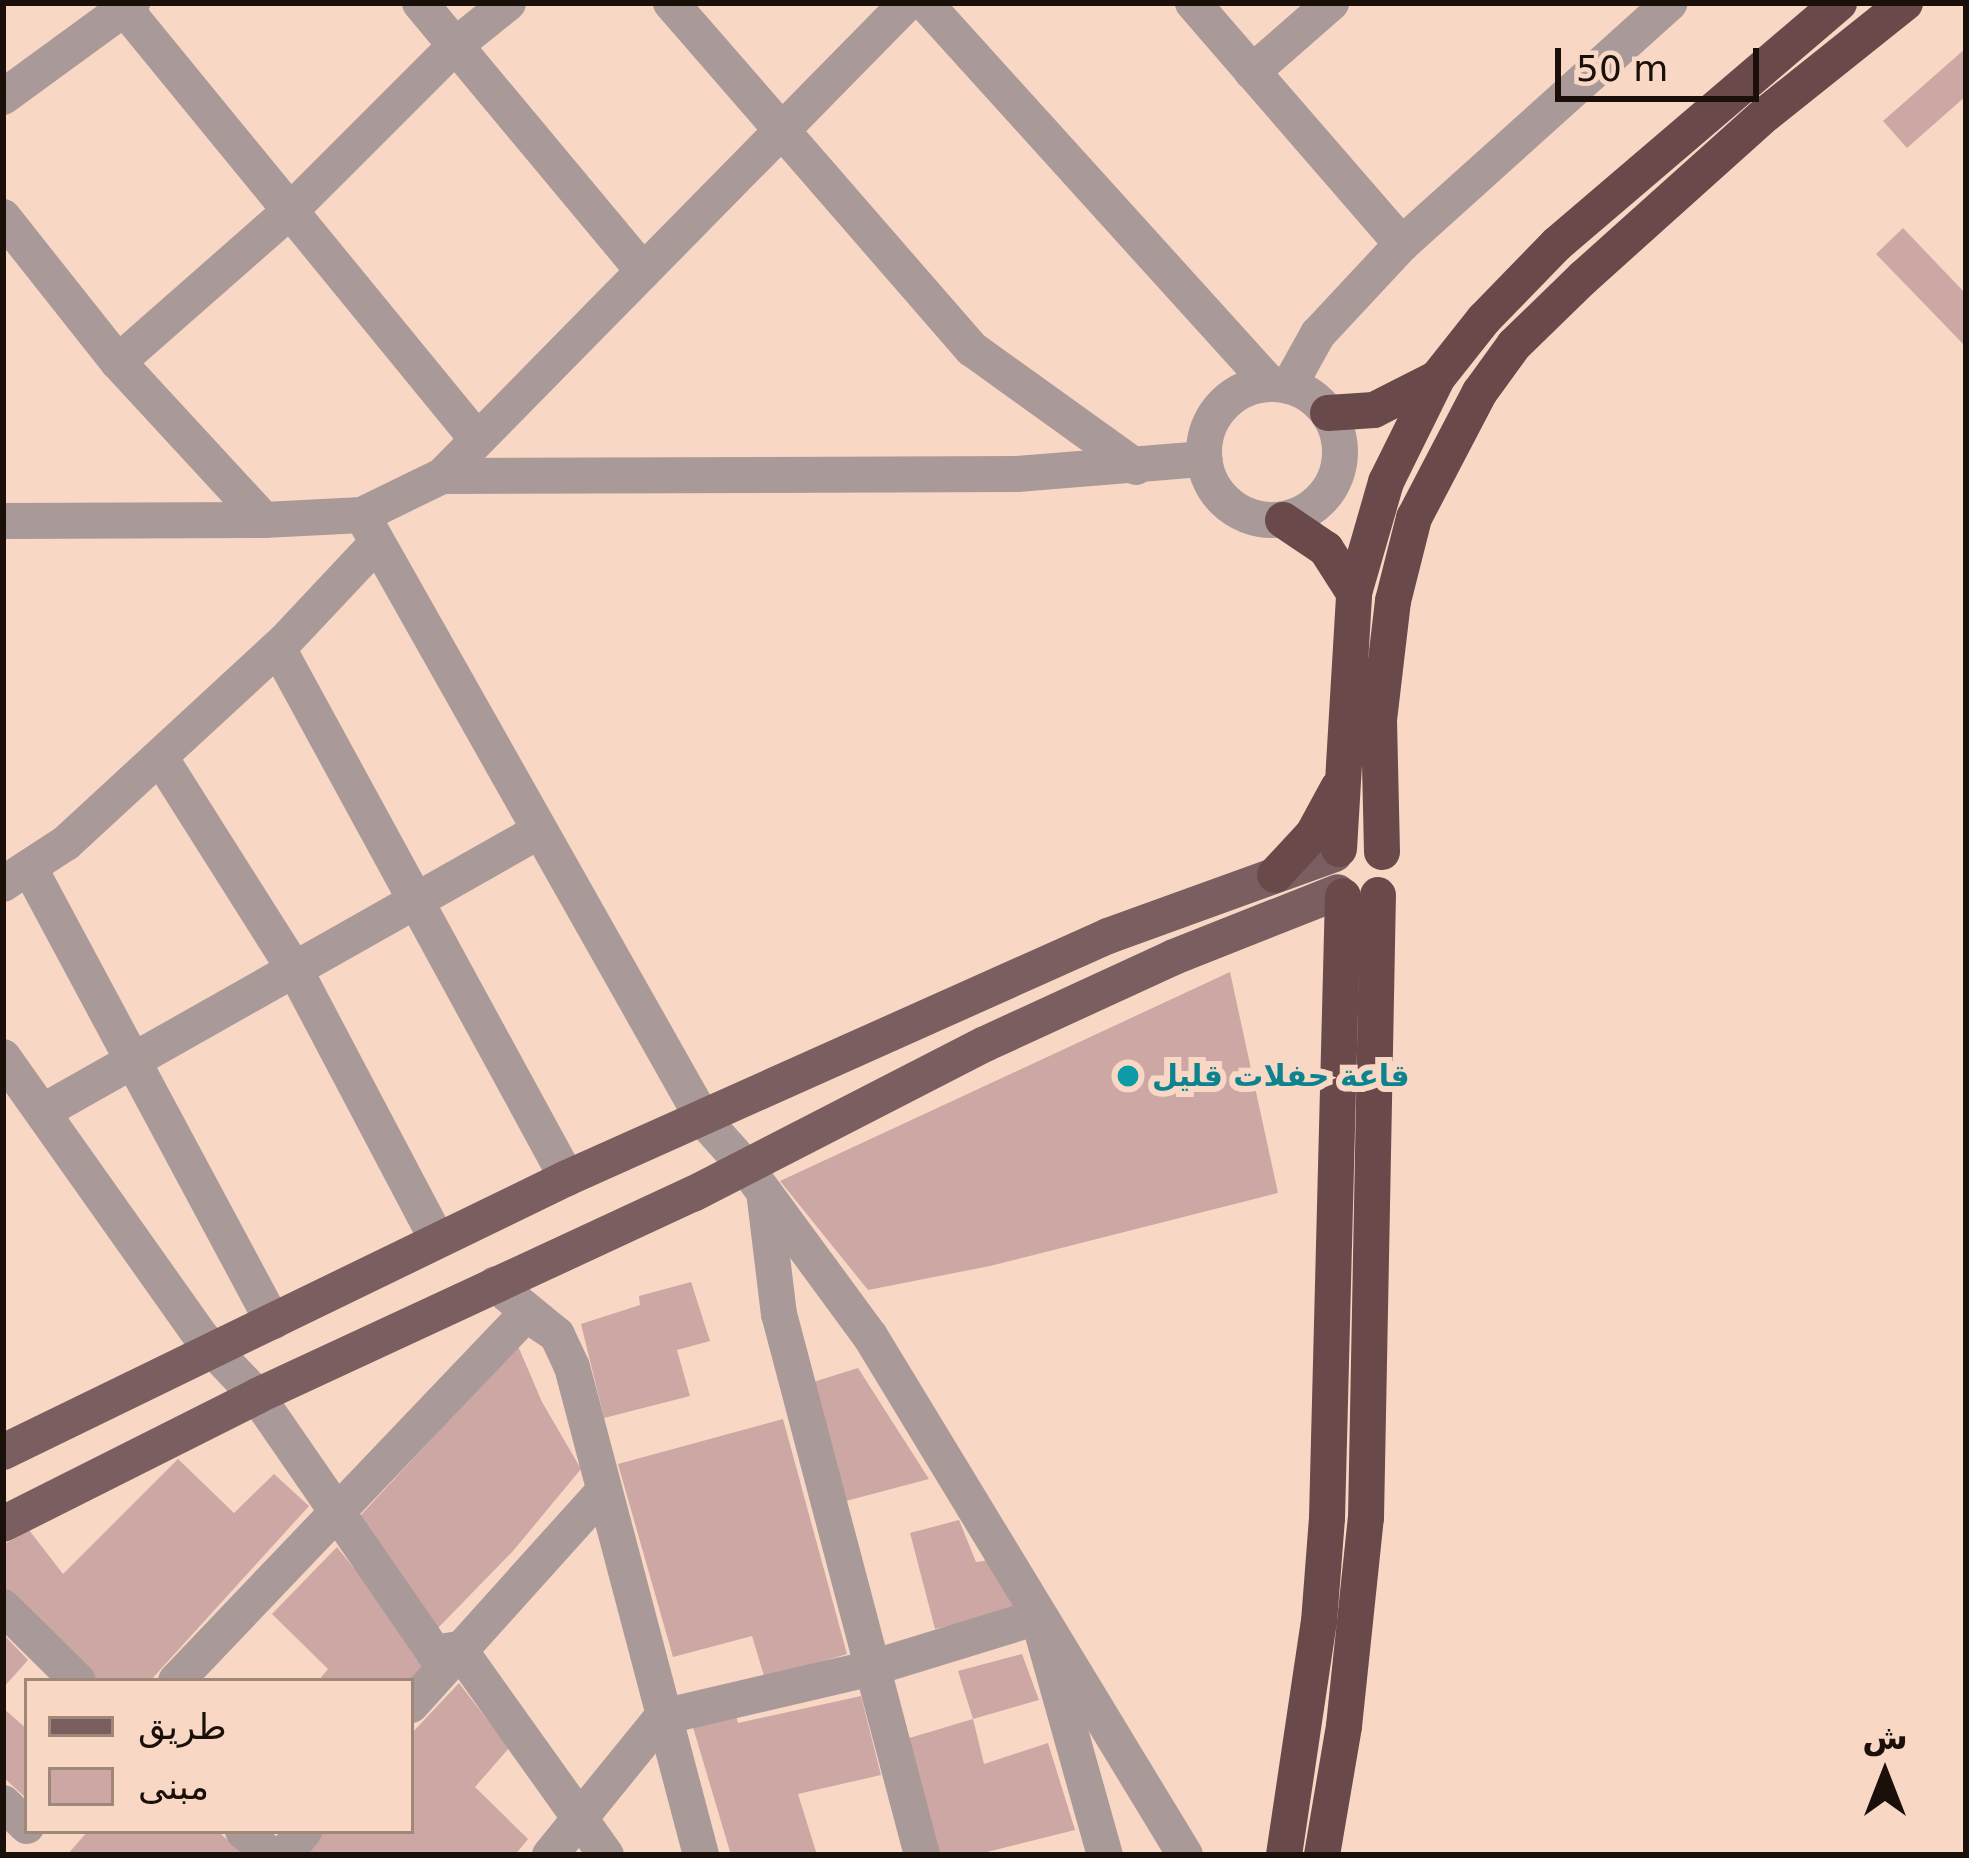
<!DOCTYPE html>
<html>
<head>
<meta charset="utf-8">
<style>
  body { margin:0 }
  #map { position:relative; width:1969px; height:1858px; overflow:hidden; background:#f8d8c4; font-family:"DejaVu Sans",Cairo,sans-serif }
  div>[style] { position:absolute }
  .building>* { inset:0; background:#cda7a3 }
  .minor>* { height:36px; margin:-18px; padding:0 18px; transform-origin:18px; border-radius:18px; background:#a99 }
  .minor>.ring { margin:-18px; padding:0; box-sizing:content-box; background:none; border:36px solid #a99; border-radius:50% }
  .major>* { height:36px; margin:-18px; padding:0 18px; transform-origin:18px; border-radius:18px; background:#7b5e5f }
  .highway>* { height:36px; margin:-18px; padding:0 18px; transform-origin:18px; border-radius:18px; background:#6a494b }
  .dots>* { width:33px; height:33px; translate:-50% -50%; box-sizing:border-box; border:6px solid #f8d8c4; border-radius:50% }
  span { translate:-50% -50%; white-space:nowrap; text-align:center; line-height:1.15; -webkit-text-stroke:12px #f8d8c4; paint-order:stroke }
  .culture-label { font-size:30px; color:#0d838f; font-weight:700 }
  .left { translate:0 -50%; text-align:left }
  .frame { position:absolute; inset:0; border:6px solid #1b1009; pointer-events:none }
  .legend { position:absolute; left:24px; top:1678px; width:390px; height:156px; box-sizing:border-box; background:#f8d8c4; border:3px solid #a08879; margin:0; padding:15px 21px; list-style:none; font-size:36px; color:#1b1009 }
  .legend li { display:flex; align-items:center; gap:24px; height:60px }
  .legend b { width:60px; border:3px solid #a08879 }
  .north { position:absolute; left:1825px; top:1714px; width:120px; height:120px; -webkit-text-stroke:9px #f8d8c4; paint-order:stroke; rotate:0deg; font-size:33px; font-weight:700; line-height:48px; text-align:center; color:#1b1009 }
  .north::after { content:''; display:block; margin:auto; width:42px; height:54px; background:#1b1009; clip-path:polygon(50% 0,100% 100%,50% 72%,0 100%) }
  .scale { position:absolute; left:1555px; top:48px; width:204px; height:54px; box-sizing:border-box; border:6px solid #1b1009; border-top:0; padding-left:15px; font-size:36px; line-height:42px; white-space:nowrap; color:#1b1009; -webkit-text-stroke:9px #f8d8c4; paint-order:stroke }
</style>
</head>
<body>
<div id="map">
  <div class="building">
    <i style="clip-path:polygon(1966px 48px,1966px 96px,1907px 148px,1883px 121px)"></i>
    <i style="clip-path:polygon(1903px 228px,1966px 294px,1966px 347px,1876px 254px)"></i>
    <i style="clip-path:polygon(1230px 972px,1278px 1193px,990px 1266px,868px 1290px,780px 1181px)"></i>
    <i style="clip-path:polygon(691px 1282px,710px 1341px,677px 1350px,690px 1396px,604px 1418px,581px 1324px,640px 1305px,639px 1296px)"></i>
    <i style="clip-path:polygon(518px 1346px,542px 1402px,581px 1469px,513px 1551px,438px 1628px,359px 1517px)"></i>
    <i style="clip-path:polygon(858px 1368px,929px 1479px,846px 1501px,810px 1383px)"></i>
    <i style="clip-path:polygon(783px 1419px,847px 1654px,765px 1679px,752px 1636px,673px 1657px,618px 1464px)"></i>
    <i style="clip-path:polygon(178px 1459px,234px 1513px,274px 1474px,309px 1506px,150px 1681px,98px 1681px,3px 1588px,3px 1545px,29px 1530px,63px 1574px)"></i>
    <i style="clip-path:polygon(959px 1520px,976px 1562px,990px 1560px,1015px 1610px,935px 1629px,910px 1533px)"></i>
    <i style="clip-path:polygon(337px 1547px,431px 1665px,411px 1681px,318px 1681px,328px 1669px,272px 1614px)"></i>
    <i style="clip-path:polygon(3px 1634px,28px 1660px,3px 1688px)"></i>
    <i style="clip-path:polygon(1022px 1654px,1039px 1700px,973px 1719px,984px 1764px,1048px 1743px,1075px 1830px,975px 1855px,939px 1855px,906px 1739px,973px 1719px,958px 1671px)"></i>
    <i style="clip-path:polygon(459px 1683px,509px 1748px,475px 1787px,528px 1839px,515px 1855px,299px 1855px,321px 1831px,411px 1831px,411px 1734px)"></i>
    <i style="clip-path:polygon(861px 1696px,881px 1775px,798px 1794px,817px 1855px,731px 1855px,689px 1714px,734px 1705px,738px 1723px)"></i>
    <i style="clip-path:polygon(3px 1708px,27px 1729px,27px 1799px,3px 1777px)"></i>
    <i style="clip-path:polygon(88px 1831px,218px 1831px,243px 1855px,67px 1855px)"></i>
  </div>
  <div class="minor">
    <i style="left:420px;top:3px;width:349px;rotate:50.2deg"></i>
    <i style="left:671px;top:3px;width:459px;rotate:49deg"></i>
    <i style="left:972px;top:349px;width:202px;rotate:35.7deg"></i>
    <i style="left:925px;top:3px;width:514px;rotate:47.84deg"></i>
    <i style="left:1193px;top:3px;width:319px;rotate:49.1deg"></i>
    <i style="left:125px;top:9px;width:556px;rotate:50.7deg"></i>
    <i style="left:1252px;top:72px;width:105px;rotate:-41.1deg"></i>
    <i style="left:3px;top:97px;width:160px;rotate:-36.1deg"></i>
    <i style="left:3px;top:217px;width:185px;rotate:51.6deg"></i>
    <i style="left:118px;top:362px;width:215px;rotate:47.3deg"></i>
    <i style="left:264px;top:520px;width:98px;rotate:-2.9deg"></i>
    <i style="left:362px;top:515px;width:89px;rotate:-26deg"></i>
    <i style="left:442px;top:476px;width:575px;rotate:-0.2deg"></i>
    <i style="left:1017px;top:474px;width:188px;rotate:-4.6deg"></i>
    <i style="left:118px;top:362px;width:230px;rotate:-41.3deg"></i>
    <i style="left:291px;top:210px;width:233px;rotate:-45deg"></i>
    <i style="left:456px;top:45px;width:67px;rotate:-38.9deg"></i>
    <i class="ring" style="left:1204px;top:384px;width:100px;height:100px"></i>
    <i style="left:1289px;top:386px;width:60px;rotate:-60.9deg"></i>
    <i style="left:1318px;top:334px;width:123px;rotate:-47deg"></i>
    <i style="left:1402px;top:244px;width:360px;rotate:-42deg"></i>
    <i style="left:442px;top:476px;width:663px;rotate:-45.49deg"></i>
    <i style="left:362px;top:515px;width:694px;rotate:60.55deg"></i>
    <i style="left:703px;top:1119px;width:63px;rotate:48.2deg"></i>
    <i style="left:745px;top:1166px;width:211px;rotate:53.7deg"></i>
    <i style="left:870px;top:1336px;width:607px;rotate:58.74deg"></i>
    <i style="left:3px;top:521px;width:261px;rotate:-0.2deg"></i>
    <i style="left:278px;top:648px;width:604px;rotate:61.4deg"></i>
    <i style="left:160px;top:757px;width:254px;rotate:57.7deg"></i>
    <i style="left:296px;top:972px;width:300px;rotate:62.2deg"></i>
    <i style="left:29px;top:867px;width:516px;rotate:61.8deg"></i>
    <i style="left:3px;top:884px;width:75px;rotate:-33.1deg"></i>
    <i style="left:66px;top:843px;width:298px;rotate:-42.7deg"></i>
    <i style="left:285px;top:641px;width:134px;rotate:-46.8deg"></i>
    <i style="left:3px;top:1057px;width:346px;rotate:54.7deg"></i>
    <i style="left:203px;top:1339px;width:79px;rotate:46.5deg"></i>
    <i style="left:257px;top:1396px;width:312px;rotate:55.4deg"></i>
    <i style="left:434px;top:1653px;width:25px;rotate:-9deg"></i>
    <i style="left:459px;top:1649px;width:253px;rotate:54.5deg"></i>
    <i style="left:44px;top:1111px;width:569px;rotate:-29.49deg"></i>
    <i style="left:765px;top:1199px;width:116px;rotate:83.1deg"></i>
    <i style="left:779px;top:1314px;width:560px;rotate:75.19deg"></i>
    <i style="left:557px;top:1335px;width:35px;rotate:65deg"></i>
    <i style="left:572px;top:1367px;width:505px;rotate:75.19deg"></i>
    <i style="left:3px;top:1607px;width:105px;rotate:44.6deg"></i>
    <i style="left:176px;top:1681px;width:507px;rotate:-46.36deg"></i>
    <i style="left:526px;top:1314px;width:37px;rotate:34deg"></i>
    <i style="left:557px;top:1335px;width:80px;rotate:-140.6deg"></i>
    <i style="left:411px;top:1705px;width:285px;rotate:-48deg"></i>
    <i style="left:3px;top:1803px;width:33px;rotate:44deg"></i>
    <i style="left:243px;top:1831px;width:37px;rotate:41deg"></i>
    <i style="left:284px;top:1855px;width:31px;rotate:-50deg"></i>
    <i style="left:550px;top:1855px;width:178px;rotate:-50.9deg"></i>
    <i style="left:662px;top:1717px;width:216px;rotate:-13.1deg"></i>
    <i style="left:872px;top:1668px;width:174px;rotate:-17.1deg"></i>
    <i style="left:1038px;top:1617px;width:247px;rotate:74.3deg"></i>
  </div>
  <div class="major">
    <i style="left:3px;top:1452px;width:627px;rotate:-25.91deg"></i>
    <i style="left:567px;top:1178px;width:593px;rotate:-24.1deg"></i>
    <i style="left:1108px;top:936px;width:241px;rotate:-19.9deg"></i>
    <i style="left:3px;top:1524px;width:284px;rotate:-26.7deg"></i>
    <i style="left:257px;top:1396px;width:481px;rotate:-24.9deg"></i>
    <i style="left:693px;top:1194px;width:328px;rotate:-27.2deg"></i>
    <i style="left:985px;top:1044px;width:208px;rotate:-24.7deg"></i>
    <i style="left:1174px;top:957px;width:176px;rotate:-21.6deg"></i>
  </div>
  <div class="highway">
    <i style="left:1328px;top:413px;width:46px;rotate:-3.7deg"></i>
    <i style="left:1374px;top:410px;width:68px;rotate:-26.9deg"></i>
    <i style="left:1283px;top:520px;width:52px;rotate:34deg"></i>
    <i style="left:1326px;top:549px;width:52px;rotate:57.5deg"></i>
    <i style="left:1339px;top:849px;width:256px;rotate:-86.6deg"></i>
    <i style="left:1354px;top:593px;width:116px;rotate:-73.9deg"></i>
    <i style="left:1386px;top:482px;width:117px;rotate:-63.7deg"></i>
    <i style="left:1438px;top:377px;width:74px;rotate:-51.6deg"></i>
    <i style="left:1484px;top:319px;width:105px;rotate:-45.8deg"></i>
    <i style="left:1557px;top:244px;width:371px;rotate:-40.5deg"></i>
    <i style="left:1382px;top:852px;width:132px;rotate:-91.3deg"></i>
    <i style="left:1379px;top:720px;width:120px;rotate:-83.3deg"></i>
    <i style="left:1393px;top:601px;width:86px;rotate:-75.8deg"></i>
    <i style="left:1414px;top:518px;width:142px;rotate:-62.4deg"></i>
    <i style="left:1480px;top:392px;width:58px;rotate:-54.1deg"></i>
    <i style="left:1514px;top:345px;width:96px;rotate:-44.2deg"></i>
    <i style="left:1583px;top:278px;width:246px;rotate:-41.9deg"></i>
    <i style="left:1766px;top:114px;width:178px;rotate:-38.6deg"></i>
    <i style="left:1275px;top:875px;width:56px;rotate:-47.2deg"></i>
    <i style="left:1313px;top:834px;width:52px;rotate:-61.5deg"></i>
    <i style="left:1284px;top:1855px;width:236px;rotate:-81.5deg"></i>
    <i style="left:1319px;top:1622px;width:104px;rotate:-85.6deg"></i>
    <i style="left:1327px;top:1518px;width:622px;rotate:-88.53deg"></i>
    <i style="left:1322px;top:1855px;width:131px;rotate:-80.3deg"></i>
    <i style="left:1344px;top:1726px;width:209px;rotate:-84deg"></i>
    <i style="left:1366px;top:1518px;width:623px;rotate:-88.9deg"></i>
  </div>
  <div class="dots">
    <i style="left:1128px;top:1076px;background:#0f9aa8"></i>
  </div>
  <div class="culture-label">
    <span class="left" style="left:1152px;top:1076px">قاعة حفلات قليل</span>
  </div>
  <div class="frame"></div>
  <ul class="legend">
  <li><b style="height:15px;background:#7b5e5f"></b>طريق</li>
  <li><b style="height:33px;background:#cda7a3"></b>مبنى</li>
  </ul>
  <div class="north">ش</div>
  <div class="scale">50 m</div>
</div>
</body>
</html>
